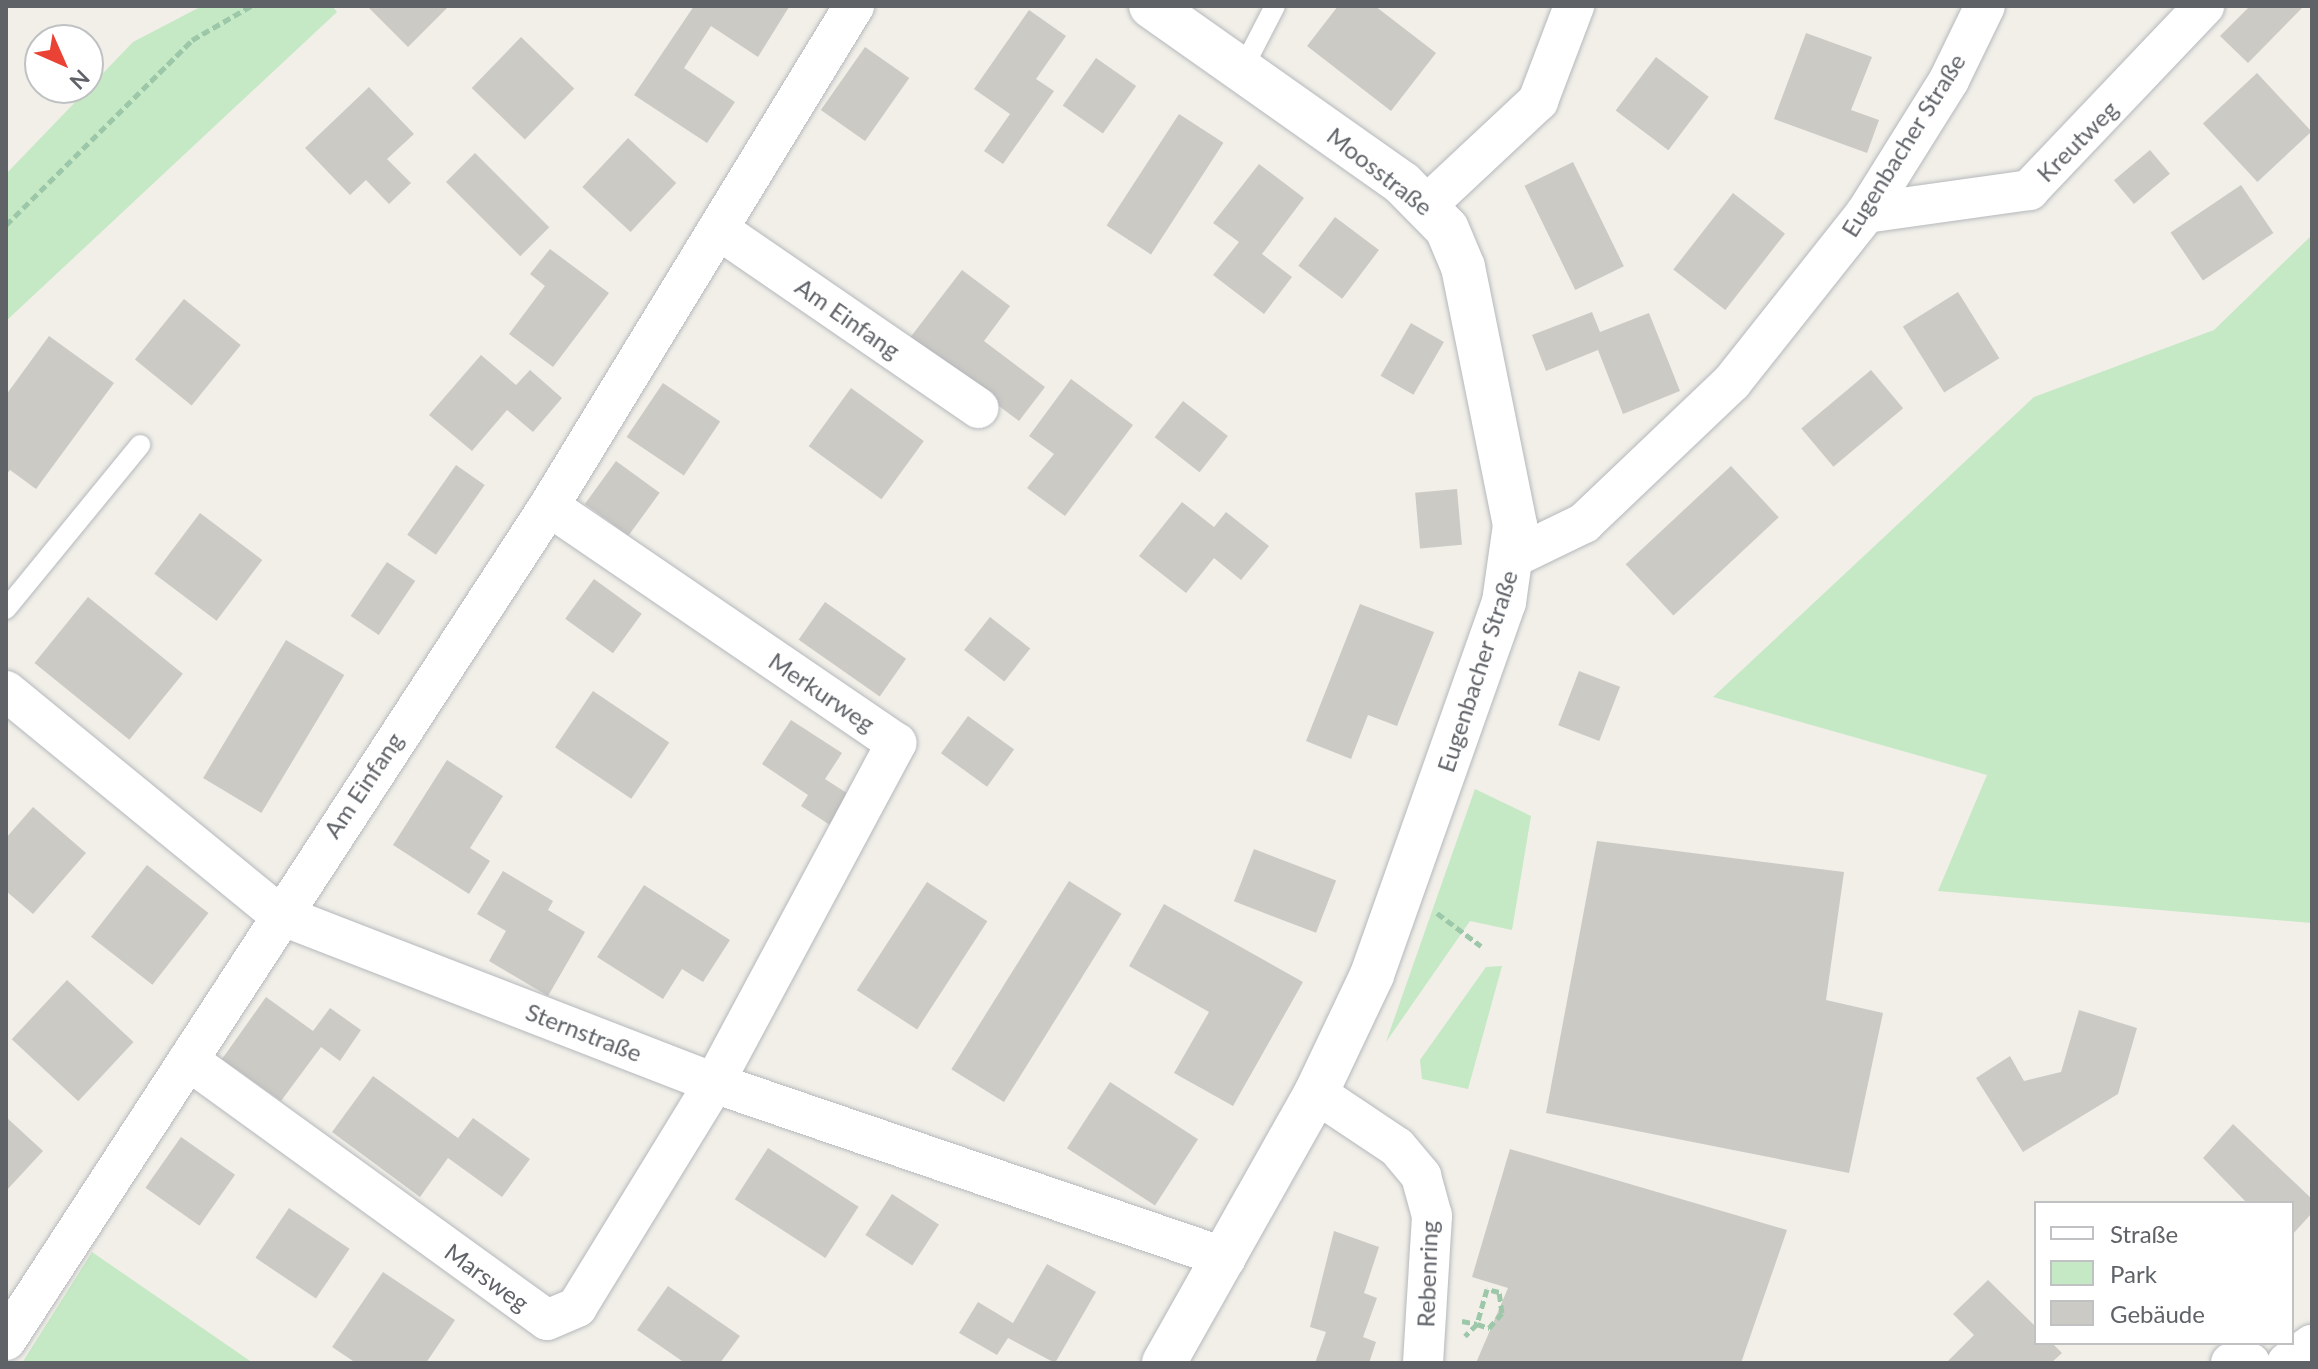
<!DOCTYPE html>
<html>
<head>
<meta charset="utf-8">
<style>
  body { margin:0 }
  #map { position:relative; width:2318px; height:1369px; overflow:hidden; background:#f1efe8; font-family:Lato,sans-serif }
  div>[style] { position:absolute }
  .green>* { inset:0; background:#c5e8c5 }
  .building>* { inset:0; background:#cccac5; transform-origin:0 0 }
  .path>* { height:5px; margin-top:-2.5px; transform-origin:0; background:repeating-linear-gradient(90deg,#9cc7a9 0 8px,transparent 0 12px) }
  .roads { filter:drop-shadow(0 0 2px #b5b8bc) drop-shadow(0 0 2px #b5b8bc) }
  .service>* { height:20px; margin:-10px; padding:0 10px; transform-origin:10px; border-radius:10px; background:#fff }
  .minor>* { height:40px; margin:-20px; padding:0 20px; transform-origin:20px; border-radius:20px; background:#fff }
  .tertiary>* { height:44px; margin:-22px; padding:0 22px; transform-origin:22px; border-radius:22px; background:#fff }
  span { translate:-50% -50%; white-space:nowrap; text-align:center; line-height:1.15; -webkit-text-stroke:6px #fff; paint-order:stroke }
  .street-label { font-size:24px; color:#5f6368 }
  .frame { position:absolute; inset:0; border:8px solid #5f6368; pointer-events:none }
  .legend { position:absolute; left:2034px; top:1201px; width:260px; height:144px; box-sizing:border-box; background:#fff; border:2px solid #bfc1c3; margin:0; padding:10px 14px; list-style:none; font-size:24px; color:#5f6368 }
  .legend li { display:flex; align-items:center; gap:16px; height:40px }
  .legend b { width:40px; border:2px solid #bfc1c3 }
  .north { position:absolute; left:24px; top:24px; width:80px; height:80px; box-sizing:border-box; background:#fff; border:2px solid #bfc1c3; border-radius:50%; rotate:135deg; font-size:22px; font-weight:700; line-height:32px; text-align:center; color:#5f6368 }
  .north::after { content:''; display:block; margin:auto; width:28px; height:36px; background:#ea4335; clip-path:polygon(50% 0,100% 100%,50% 72%,0 100%) }
</style>
</head>
<body>
<div id="map">
  <div class="green">
    <i style="clip-path:polygon(202px 6px,332px 6px,337px 12px,6px 321px,6px 174px,133px 42px)"></i>
    <i style="clip-path:polygon(2312px 235px,2312px 923px,1938px 891px,1987px 775px,1713px 697px,2034px 397px,2214px 330px)"></i>
    <i style="clip-path:polygon(1475px 789px,1531px 816px,1512px 930px,1470px 921px,1386px 1042px)"></i>
    <i style="clip-path:polygon(1502px 966px,1468px 1089px,1422px 1079px,1420px 1060px,1486px 967px)"></i>
    <i style="clip-path:polygon(92px 1252px,253px 1363px,22px 1363px)"></i>
  </div>
  <div class="building">
    <i style="clip-path:polygon(367px 6px,449px 6px,408px 47px)"></i>
    <i style="clip-path:polygon(694px 6px,789px 7px,758px 57px,711px 26px,684px 68px,735px 102px,707px 143px,634px 95px)"></i>
    <i style="clip-path:polygon(1338px 6px,1375px 6px,1436px 53px,1391px 111px,1307px 46px)"></i>
    <i style="clip-path:polygon(2250px 6px,2304px 6px,2248px 63px,2220px 36px)"></i>
    <i style="clip-path:polygon(1029px 10px,1066px 36px,1036px 79px,1054px 91px,1003px 164px,984px 151px,1010px 114px,974px 89px)"></i>
    <i style="clip-path:polygon(1806px 33px,1872px 57px,1851px 110px,1879px 120px,1867px 153px,1774px 119px)"></i>
    <i style="left:521px;top:37px;width:74px;height:71px;rotate:44deg"></i>
    <i style="left:865px;top:47px;width:54px;height:77px;rotate:35deg"></i>
    <i style="left:1656px;top:57px;width:66px;height:67px;rotate:37deg"></i>
    <i style="left:1096px;top:58px;width:49px;height:58px;rotate:35deg"></i>
    <i style="left:2257px;top:73px;width:80px;height:74px;rotate:47deg"></i>
    <i style="clip-path:polygon(369px 87px,414px 134px,387px 159px,411px 183px,389px 204px,366px 180px,350px 195px,305px 148px)"></i>
    <i style="left:1179px;top:114px;width:53px;height:133px;rotate:33deg"></i>
    <i style="left:628px;top:138px;width:66px;height:67px;rotate:43deg"></i>
    <i style="left:2150px;top:150px;width:31px;height:47px;rotate:50deg"></i>
    <i style="left:475px;top:153px;width:105px;height:41px;rotate:45deg"></i>
    <i style="left:1573px;top:162px;width:116px;height:54px;rotate:64deg"></i>
    <i style="clip-path:polygon(1259px 164px,1304px 198px,1262px 254px,1292px 277px,1264px 314px,1213px 275px,1239px 242px,1213px 223px)"></i>
    <i style="left:2241px;top:185px;width:58px;height:85px;rotate:56deg"></i>
    <i style="left:1733px;top:193px;width:66px;height:97px;rotate:38deg"></i>
    <i style="left:1335px;top:217px;width:55px;height:61px;rotate:37deg"></i>
    <i style="clip-path:polygon(550px 249px,609px 293px,553px 367px,509px 334px,545px 286px,530px 274px)"></i>
    <i style="clip-path:polygon(962px 270px,1010px 306px,984px 341px,1045px 387px,1019px 421px,909px 339px)"></i>
    <i style="left:1958px;top:292px;width:78px;height:65px;rotate:58deg"></i>
    <i style="left:184px;top:299px;width:73px;height:78px;rotate:39deg"></i>
    <i style="clip-path:polygon(1592px 312px,1600px 332px,1649px 313px,1680px 391px,1623px 414px,1598px 350px,1546px 371px,1532px 335px)"></i>
    <i style="left:1411px;top:323px;width:38px;height:61px;rotate:30deg"></i>
    <i style="clip-path:polygon(49px 336px,114px 383px,36px 489px,10px 470px,6px 475px,6px 395px)"></i>
    <i style="clip-path:polygon(481px 355px,516px 385px,530px 370px,562px 398px,533px 432px,507px 410px,472px 451px,429px 415px)"></i>
    <i style="left:1871px;top:370px;width:50px;height:91px;rotate:50deg"></i>
    <i style="clip-path:polygon(1071px 379px,1133px 425px,1065px 516px,1027px 488px,1054px 454px,1029px 436px)"></i>
    <i style="left:663px;top:383px;width:69px;height:65px;rotate:34deg"></i>
    <i style="left:851px;top:388px;width:90px;height:72px;rotate:36deg"></i>
    <i style="left:1183px;top:401px;width:57px;height:46px;rotate:38deg"></i>
    <i style="left:616px;top:461px;width:54px;height:53px;rotate:36deg"></i>
    <i style="left:456px;top:465px;width:35px;height:85px;rotate:35deg"></i>
    <i style="left:1731px;top:466px;width:70px;height:144px;rotate:47deg"></i>
    <i style="left:1457px;top:489px;width:56px;height:42px;rotate:85deg"></i>
    <i style="clip-path:polygon(1182px 502px,1214px 527px,1226px 512px,1269px 546px,1241px 580px,1214px 558px,1186px 593px,1139px 556px)"></i>
    <i style="left:200px;top:513px;width:78px;height:76px;rotate:37deg"></i>
    <i style="left:387px;top:562px;width:34px;height:65px;rotate:34deg"></i>
    <i style="left:594px;top:579px;width:59px;height:49px;rotate:36deg"></i>
    <i style="left:88px;top:597px;width:122px;height:85px;rotate:39deg"></i>
    <i style="left:825px;top:602px;width:99px;height:46px;rotate:35deg"></i>
    <i style="clip-path:polygon(1360px 604px,1434px 632px,1397px 726px,1368px 715px,1351px 759px,1306px 741px)"></i>
    <i style="left:990px;top:617px;width:51px;height:42px;rotate:38deg"></i>
    <i style="left:286px;top:640px;width:68px;height:161px;rotate:31deg"></i>
    <i style="left:1579px;top:671px;width:44px;height:58px;rotate:21deg"></i>
    <i style="left:593px;top:691px;width:92px;height:68px;rotate:34deg"></i>
    <i style="left:968px;top:716px;width:57px;height:46px;rotate:36deg"></i>
    <i style="clip-path:polygon(791px 720px,842px 753px,825px 779px,853px 797px,833px 827px,801px 806px,808px 795px,762px 764px)"></i>
    <i style="clip-path:polygon(447px 760px,503px 796px,470px 848px,490px 861px,469px 894px,393px 845px)"></i>
    <i style="clip-path:polygon(33px 807px,86px 853px,33px 914px,6px 891px,6px 838px)"></i>
    <i style="clip-path:polygon(1597px 841px,1844px 872px,1826px 1000px,1883px 1013px,1849px 1173px,1546px 1113px)"></i>
    <i style="left:1254px;top:849px;width:88px;height:56px;rotate:21deg"></i>
    <i style="left:147px;top:865px;width:78px;height:91px;rotate:38deg"></i>
    <i style="clip-path:polygon(503px 871px,553px 901px,548px 910px,585px 932px,548px 996px,489px 961px,506px 931px,477px 914px)"></i>
    <i style="left:1069px;top:881px;width:62px;height:222px;rotate:32deg"></i>
    <i style="left:927px;top:882px;width:72px;height:129px;rotate:33deg"></i>
    <i style="clip-path:polygon(644px 885px,730px 940px,703px 982px,682px 969px,663px 999px,597px 957px)"></i>
    <i style="clip-path:polygon(1164px 904px,1303px 982px,1233px 1106px,1174px 1073px,1209px 1012px,1129px 966px)"></i>
    <i style="left:67px;top:980px;width:91px;height:81px;rotate:43deg"></i>
    <i style="clip-path:polygon(266px 997px,313px 1031px,330px 1008px,361px 1030px,340px 1061px,321px 1047px,281px 1101px,222px 1059px)"></i>
    <i style="clip-path:polygon(2079px 1010px,2137px 1028px,2118px 1094px,2023px 1152px,1976px 1078px,2010px 1056px,2024px 1081px,2061px 1072px)"></i>
    <i style="clip-path:polygon(373px 1076px,458px 1138px,473px 1118px,530px 1159px,502px 1197px,448px 1158px,420px 1197px,332px 1132px)"></i>
    <i style="left:1110px;top:1082px;width:105px;height:79px;rotate:33deg"></i>
    <i style="clip-path:polygon(6px 1117px,43px 1151px,6px 1191px)"></i>
    <i style="clip-path:polygon(2233px 1124px,2312px 1199px,2312px 1213px,2292px 1235px,2292px 1203px,2247px 1203px,2203px 1158px)"></i>
    <i style="left:181px;top:1137px;width:66px;height:62px;rotate:35deg"></i>
    <i style="left:768px;top:1148px;width:108px;height:61px;rotate:33deg"></i>
    <i style="clip-path:polygon(1510px 1149px,1787px 1230px,1741px 1363px,1476px 1363px,1508px 1288px,1472px 1277px)"></i>
    <i style="left:892px;top:1194px;width:56px;height:49px;rotate:33deg"></i>
    <i style="left:289px;top:1208px;width:73px;height:60px;rotate:34deg"></i>
    <i style="clip-path:polygon(1334px 1231px,1379px 1247px,1364px 1293px,1377px 1298px,1363px 1337px,1376px 1342px,1369px 1363px,1315px 1363px,1326px 1332px,1310px 1327px)"></i>
    <i style="clip-path:polygon(1047px 1264px,1096px 1292px,1055px 1363px,1008px 1338px,997px 1355px,959px 1333px,978px 1302px,1013px 1323px)"></i>
    <i style="clip-path:polygon(383px 1272px,455px 1320px,426px 1363px,356px 1363px,332px 1347px)"></i>
    <i style="clip-path:polygon(1988px 1280px,2036px 1327px,2036px 1343px,2052px 1343px,2062px 1353px,2051px 1363px,1946px 1363px,1974px 1335px,1953px 1314px)"></i>
    <i style="clip-path:polygon(668px 1286px,740px 1336px,720px 1363px,685px 1363px,637px 1330px)"></i>
  </div>
  <div class="path">
    <i style="left:6px;top:225px;width:262px;rotate:-44.8deg"></i>
    <i style="left:192px;top:40px;width:68px;rotate:-30deg"></i>
    <i style="left:1437px;top:913px;width:55px;rotate:36.9deg"></i>
    <i style="left:1462px;top:1321px;width:15px;rotate:11deg"></i>
    <i style="left:1477px;top:1324px;width:13px;rotate:18deg"></i>
    <i style="left:1489px;top:1328px;width:20px;rotate:-49deg"></i>
    <i style="left:1502px;top:1313px;width:21px;rotate:-98deg"></i>
    <i style="left:1499px;top:1292px;width:12px;rotate:-166deg"></i>
    <i style="left:1487px;top:1289px;width:36px;rotate:106deg"></i>
    <i style="left:1477px;top:1324px;width:17px;rotate:135deg"></i>
  </div>
  <div class="roads">
    <div class="service">
      <i style="left:1242px;top:70px;width:72px;rotate:-62.7deg"></i>
      <i style="left:6px;top:609px;width:212px;rotate:-50.7deg"></i>
    </div>
    <div class="minor">
      <i style="left:1428px;top:204px;width:151px;rotate:-43.1deg"></i>
      <i style="left:1538px;top:101px;width:102px;rotate:-69.2deg"></i>
      <i style="left:1866px;top:213px;width:165px;rotate:-8deg"></i>
      <i style="left:2029px;top:190px;width:254px;rotate:-46.4deg"></i>
      <i style="left:718px;top:229px;width:316px;rotate:34.5deg"></i>
      <i style="left:1514px;top:557px;width:78px;rotate:-25.9deg"></i>
      <i style="left:1584px;top:523px;width:204px;rotate:-43.6deg"></i>
      <i style="left:1732px;top:382px;width:216px;rotate:-51.6deg"></i>
      <i style="left:1866px;top:213px;width:157px;rotate:-58deg"></i>
      <i style="left:1949px;top:80px;width:82px;rotate:-64.1deg"></i>
      <i style="left:6px;top:691px;width:352px;rotate:39.3deg"></i>
      <i style="left:278px;top:914px;width:468px;rotate:21.2deg"></i>
      <i style="left:714px;top:1083px;width:541px;rotate:18.87deg"></i>
      <i style="left:188px;top:1060px;width:443px;rotate:35.9deg"></i>
      <i style="left:547px;top:1320px;width:33px;rotate:-23deg"></i>
      <i style="left:577px;top:1307px;width:263px;rotate:-58.5deg"></i>
      <i style="left:714px;top:1083px;width:386px;rotate:-61.8deg"></i>
      <i style="left:896px;top:743px;width:420px;rotate:-145.7deg"></i>
      <i style="left:1316px;top:1093px;width:97px;rotate:33.7deg"></i>
      <i style="left:1397px;top:1147px;width:38px;rotate:50deg"></i>
      <i style="left:1421px;top:1176px;width:41px;rotate:74.6deg"></i>
      <i style="left:1432px;top:1216px;width:147px;rotate:93.5deg"></i>
      <i style="left:6px;top:1340px;width:995px;rotate:-56.93deg"></i>
      <i style="left:549px;top:506px;width:586px;rotate:-58.62deg"></i>
      <i style="left:2231px;top:1363px;width:19px"></i>
      <i style="left:2287px;top:1363px;width:31px;rotate:-36deg"></i>
    </div>
    <div class="tertiary">
      <i style="left:1151px;top:6px;width:307px;rotate:35.2deg"></i>
      <i style="left:1402px;top:183px;width:64px;rotate:45.6deg"></i>
      <i style="left:1447px;top:229px;width:41px;rotate:67.2deg"></i>
      <i style="left:1463px;top:267px;width:263px;rotate:78.6deg"></i>
      <i style="left:1515px;top:525px;width:78px;rotate:98.1deg"></i>
      <i style="left:1504px;top:602px;width:396px;rotate:109.5deg"></i>
      <i style="left:1372px;top:975px;width:131px;rotate:115.4deg"></i>
      <i style="left:1316px;top:1093px;width:310px;rotate:119.4deg"></i>
    </div>
  </div>
  <div class="street-label">
    <span style="left:2077px;top:141px;rotate:-45deg">Kreutweg</span>
    <span style="left:1903px;top:145px;rotate:-58deg">Eugenbacher Straße</span>
    <span style="left:1380px;top:171px;rotate:38deg">Moosstraße</span>
    <span style="left:848px;top:318px;rotate:35deg">Am Einfang</span>
    <span style="left:1477px;top:671px;rotate:-72deg">Eugenbacher Straße</span>
    <span style="left:822px;top:692px;rotate:34deg">Merkurweg</span>
    <span style="left:363px;top:785px;rotate:-56deg">Am Einfang</span>
    <span style="left:584px;top:1032px;rotate:21deg">Sternstraße</span>
    <span style="left:1427px;top:1274px;rotate:-88deg">Rebenring</span>
    <span style="left:487px;top:1277px;rotate:36deg">Marsweg</span>
  </div>
  <div class="frame"></div>
  <ul class="legend">
  <li><b style="height:10px;background:#fff"></b>Straße</li>
  <li><b style="height:22px;background:#c5e8c5"></b>Park</li>
  <li><b style="height:22px;background:#cccac5"></b>Gebäude</li>
  </ul>
  <div class="north">N</div>
</div>
</body>
</html>
